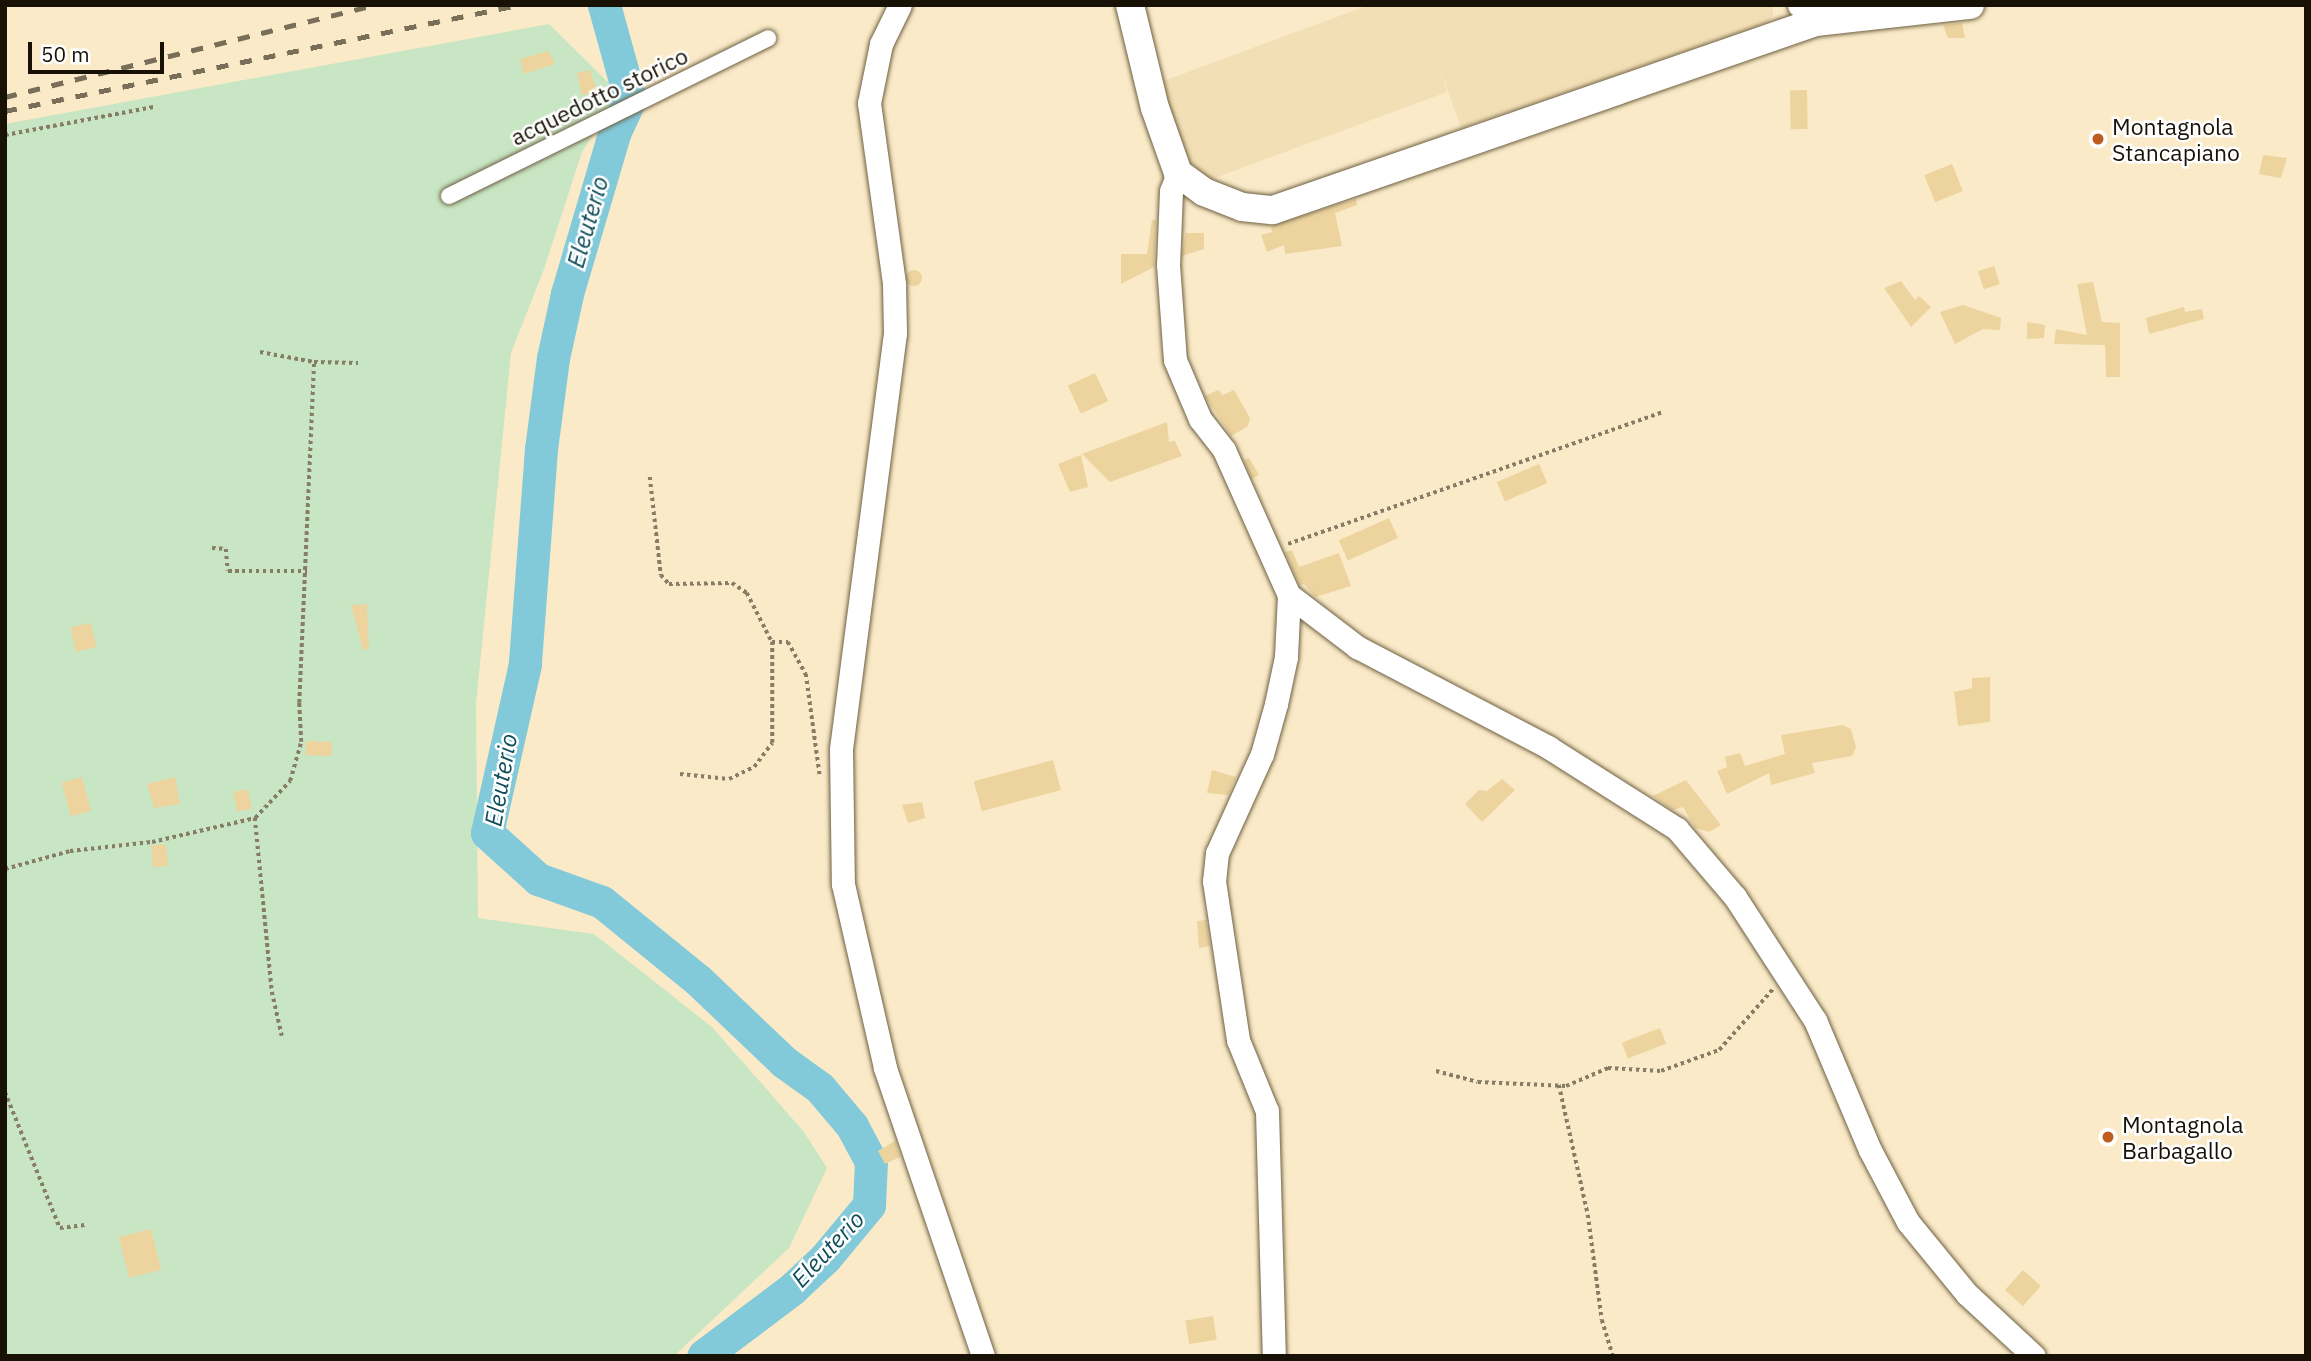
<!DOCTYPE html>
<html>
<head>
<meta charset="utf-8">
<style>
  body { margin:0 }
  #map { position:relative; width:2311px; height:1361px; overflow:hidden; background:#faeac7; font-family:"IBM Plex Sans",sans-serif }
  div>[style] { position:absolute }
  .built>* { inset:0; background:#f3dfb5 }
  .green>* { inset:0; background:#c8e6c3 }
  .river>* { height:33px; margin:-16.5px; padding:0 16.5px; transform-origin:16.5px; border-radius:16.5px; background:#82c9d9 }
  .building>* { inset:0; background:#edd49f; transform-origin:0 0 }
  .round { border-radius:50% }
  .path>* { height:3.5px; margin-top:-1.75px; transform-origin:0; background:repeating-linear-gradient(90deg,#877c65 0 3.5px,transparent 0 7px) }
  .roads { filter:drop-shadow(0 0 2px #6e6042) drop-shadow(0 0 2px #6e6042) }
  .pedestrian>* { height:16px; margin:-8px; padding:0 8px; transform-origin:8px; border-radius:8px; background:#fff }
  .minor>* { height:23px; margin:-11.5px; padding:0 11.5px; transform-origin:11.5px; border-radius:11.5px; background:#fff }
  .tertiary>* { height:28px; margin:-14px; padding:0 14px; transform-origin:14px; border-radius:14px; background:#fff }
  .rail>* { height:5px; margin-top:-2.5px; transform-origin:0; background:repeating-linear-gradient(90deg,#796f59 0 12px,transparent 0 24px) }
  .dots>* { width:19px; height:19px; translate:-50% -50%; box-sizing:border-box; border:4px solid #fff; border-radius:50% }
  span { translate:-50% -50%; white-space:nowrap; text-align:center; line-height:1.15; -webkit-text-stroke:5px #fff; paint-order:stroke }
  .street-label { font-size:23px; color:#181206 }
  .poi-label { font-size:23px; color:#181206 }
  .left { translate:0 -50%; text-align:left }
  .water-label { font-size:24px; color:#0f4d59; font-style:italic }
  .frame { position:absolute; inset:0; border:7px solid #181206; pointer-events:none }
  .scale { position:absolute; left:28px; top:42px; width:136px; height:32px; box-sizing:border-box; border:4px solid #181206; border-top:0; padding-left:9px; font-size:21px; line-height:24px; white-space:nowrap; color:#181206; -webkit-text-stroke:5px #fff; paint-order:stroke }
</style>
</head>
<body>
<div id="map">
  <div class="built">
    <i style="clip-path:polygon(1369px 5px,1773px 5px,1773px 16px,1766px 23px,1461px 128px,1438px 63px,1447px 92px,1209px 180px,1190px 168px,1158px 83px)"></i>
  </div>
  <div class="green">
    <i style="clip-path:polygon(549px 24px,619px 93px,582px 152px,544px 269px,511px 353px,476px 704px,478px 918px,594px 934px,712px 1027px,804px 1132px,827px 1168px,789px 1248px,674px 1356px,5px 1356px,5px 124px)"></i>
  </div>
  <div class="river">
    <i style="left:604px;top:5px;width:98px;rotate:74.5deg"></i>
    <i style="left:630px;top:99px;width:38px;rotate:115deg"></i>
    <i style="left:614px;top:134px;width:167px;rotate:106.4deg"></i>
    <i style="left:567px;top:294px;width:66px;rotate:102.3deg"></i>
    <i style="left:553px;top:358px;width:92px;rotate:97.5deg"></i>
    <i style="left:541px;top:449px;width:216px;rotate:94.3deg"></i>
    <i style="left:525px;top:664px;width:173px;rotate:102.7deg"></i>
    <i style="left:487px;top:833px;width:69px;rotate:42deg"></i>
    <i style="left:538px;top:879px;width:68px;rotate:19.8deg"></i>
    <i style="left:602px;top:902px;width:124px;rotate:39.1deg"></i>
    <i style="left:698px;top:980px;width:119px;rotate:43.6deg"></i>
    <i style="left:784px;top:1062px;width:44px;rotate:35.8deg"></i>
    <i style="left:820px;top:1088px;width:50px;rotate:49.9deg"></i>
    <i style="left:852px;top:1126px;width:40px;rotate:62deg"></i>
    <i style="left:871px;top:1161px;width:44px;rotate:92.6deg"></i>
    <i style="left:869px;top:1205px;width:69px;rotate:129.7deg"></i>
    <i style="left:825px;top:1258px;width:45px;rotate:136.8deg"></i>
    <i style="left:792px;top:1289px;width:111px;rotate:143deg"></i>
  </div>
  <div class="building">
    <i style="clip-path:polygon(1962px 23px,1965px 38px,1948px 38px,1943px 25px)"></i>
    <i style="clip-path:polygon(549px 51px,555px 64px,524px 74px,520px 59px)"></i>
    <i style="clip-path:polygon(590px 70px,597px 92px,582px 95px,577px 73px)"></i>
    <i style="left:1807px;top:90px;width:39px;height:17px;rotate:89deg"></i>
    <i style="clip-path:polygon(2263px 155px,2287px 158px,2281px 178px,2259px 174px)"></i>
    <i style="left:1952px;top:164px;width:29px;height:30px;rotate:68deg"></i>
    <i style="clip-path:polygon(1356px 199px,1357px 205px,1335px 213px,1342px 246px,1285px 254px,1284px 245px,1267px 252px,1261px 235px,1272px 232px,1271px 226px)"></i>
    <i style="clip-path:polygon(1152px 220px,1156px 220px,1154px 267px,1121px 284px,1121px 254px,1147px 254px)"></i>
    <i style="clip-path:polygon(1186px 233px,1204px 233px,1204px 249px,1182px 256px)"></i>
    <i style="left:1994px;top:266px;width:19px;height:17px;rotate:72deg"></i>
    <i class="round" style="left:906px;top:270px;width:16px;height:16px"></i>
    <i style="clip-path:polygon(1901px 281px,1915px 300px,1919px 296px,1931px 307px,1911px 327px,1884px 288px)"></i>
    <i style="clip-path:polygon(2093px 282px,2102px 322px,2120px 323px,2120px 377px,2106px 377px,2105px 345px,2054px 344px,2056px 329px,2087px 335px,2077px 284px)"></i>
    <i style="clip-path:polygon(1963px 305px,2001px 318px,2000px 330px,1983px 329px,1955px 344px,1940px 312px)"></i>
    <i style="clip-path:polygon(2184px 307px,2185px 312px,2202px 309px,2204px 319px,2149px 334px,2146px 318px)"></i>
    <i style="clip-path:polygon(2027px 322px,2045px 325px,2044px 338px,2027px 339px)"></i>
    <i style="left:1095px;top:373px;width:31px;height:30px;rotate:65deg"></i>
    <i style="clip-path:polygon(1218px 390px,1223px 395px,1234px 390px,1250px 418px,1248px 426px,1231px 436px,1205px 396px)"></i>
    <i style="clip-path:polygon(1167px 422px,1169px 442px,1175px 441px,1182px 456px,1110px 482px,1082px 454px)"></i>
    <i style="clip-path:polygon(1081px 455px,1088px 487px,1070px 492px,1058px 464px)"></i>
    <i style="clip-path:polygon(1249px 458px,1259px 475px,1252px 479px,1244px 460px)"></i>
    <i style="left:1539px;top:464px;width:21px;height:46px;rotate:67deg"></i>
    <i style="left:1389px;top:518px;width:22px;height:55px;rotate:66deg"></i>
    <i style="clip-path:polygon(1292px 550px,1299px 567px,1339px 553px,1351px 586px,1315px 597px,1304px 584px,1300px 585px,1285px 552px)"></i>
    <i style="clip-path:polygon(367px 604px,369px 649px,363px 650px,351px 605px)"></i>
    <i style="left:91px;top:623px;width:25px;height:21px;rotate:78deg"></i>
    <i style="clip-path:polygon(1990px 677px,1990px 722px,1958px 726px,1954px 692px,1972px 688px,1972px 678px)"></i>
    <i style="clip-path:polygon(1842px 725px,1851px 729px,1856px 747px,1852px 756px,1812px 763px,1815px 773px,1771px 785px,1769px 773px,1727px 794px,1717px 771px,1727px 767px,1725px 757px,1740px 753px,1745px 766px,1785px 754px,1781px 735px)"></i>
    <i style="left:306px;top:741px;width:26px;height:14px;rotate:2deg"></i>
    <i style="left:1053px;top:760px;width:31px;height:82px;rotate:75deg"></i>
    <i style="clip-path:polygon(1212px 770px,1236px 777px,1228px 795px,1207px 793px)"></i>
    <i style="left:82px;top:777px;width:35px;height:21px;rotate:75deg"></i>
    <i style="clip-path:polygon(175px 777px,180px 804px,154px 808px,147px 784px)"></i>
    <i style="clip-path:polygon(1502px 779px,1515px 790px,1482px 822px,1465px 804px,1479px 790px,1487px 791px)"></i>
    <i style="clip-path:polygon(1686px 780px,1721px 825px,1709px 832px,1695px 828px,1683px 807px,1673px 810px,1653px 796px)"></i>
    <i style="left:248px;top:789px;width:20px;height:15px;rotate:79deg"></i>
    <i style="clip-path:polygon(922px 802px,925px 818px,908px 823px,902px 805px)"></i>
    <i style="left:166px;top:844px;width:22px;height:15px;rotate:85deg"></i>
    <i style="clip-path:polygon(1206px 920px,1210px 946px,1199px 948px,1197px 921px)"></i>
    <i style="left:1660px;top:1028px;width:17px;height:41px;rotate:69deg"></i>
    <i style="clip-path:polygon(895px 1141px,900px 1157px,885px 1164px,878px 1151px)"></i>
    <i style="left:151px;top:1229px;width:42px;height:33px;rotate:76deg"></i>
    <i style="left:2023px;top:1270px;width:24px;height:27px;rotate:42deg"></i>
    <i style="left:1213px;top:1316px;width:24px;height:28px;rotate:81deg"></i>
  </div>
  <div class="path">
    <i style="left:5px;top:135px;width:151px;rotate:-10.7deg"></i>
    <i style="left:260px;top:352px;width:55px;rotate:10.5deg"></i>
    <i style="left:314px;top:362px;width:44px;rotate:1.3deg"></i>
    <i style="left:650px;top:477px;width:99px;rotate:83.6deg"></i>
    <i style="left:661px;top:575px;width:12px;rotate:48deg"></i>
    <i style="left:669px;top:584px;width:63px;rotate:-0.9deg"></i>
    <i style="left:732px;top:583px;width:18px;rotate:34deg"></i>
    <i style="left:747px;top:593px;width:55px;rotate:63deg"></i>
    <i style="left:1288px;top:544px;width:397px;rotate:-19.4deg"></i>
    <i style="left:212px;top:548px;width:14px;rotate:4deg"></i>
    <i style="left:226px;top:549px;width:22px;rotate:85deg"></i>
    <i style="left:228px;top:571px;width:79px"></i>
    <i style="left:680px;top:774px;width:49px;rotate:5.8deg"></i>
    <i style="left:729px;top:779px;width:28px;rotate:-26deg"></i>
    <i style="left:754px;top:767px;width:30px;rotate:-53deg"></i>
    <i style="left:772px;top:743px;width:101px;rotate:-90deg"></i>
    <i style="left:772px;top:642px;width:16px"></i>
    <i style="left:788px;top:642px;width:37px;rotate:61deg"></i>
    <i style="left:806px;top:674px;width:103px;rotate:82.2deg"></i>
    <i style="left:255px;top:818px;width:175px;rotate:84.4deg"></i>
    <i style="left:272px;top:992px;width:45px;rotate:77.2deg"></i>
    <i style="left:5px;top:869px;width:67px;rotate:-15.5deg"></i>
    <i style="left:70px;top:851px;width:82px;rotate:-6.3deg"></i>
    <i style="left:152px;top:842px;width:106px;rotate:-13.1deg"></i>
    <i style="left:255px;top:818px;width:51px;rotate:-46.6deg"></i>
    <i style="left:290px;top:781px;width:41px;rotate:-74.2deg"></i>
    <i style="left:301px;top:742px;width:39px;rotate:-93deg"></i>
    <i style="left:299px;top:703px;width:341px;rotate:-87.5deg"></i>
    <i style="left:1436px;top:1071px;width:43px;rotate:14.7deg"></i>
    <i style="left:1478px;top:1082px;width:88px;rotate:2.6deg"></i>
    <i style="left:1566px;top:1086px;width:46px;rotate:-23.2deg"></i>
    <i style="left:1608px;top:1068px;width:53px;rotate:3.2deg"></i>
    <i style="left:1661px;top:1071px;width:62px;rotate:-19.9deg"></i>
    <i style="left:1719px;top:1050px;width:81px;rotate:-48.5deg"></i>
    <i style="left:1559px;top:1085px;width:133px;rotate:77.4deg"></i>
    <i style="left:1588px;top:1215px;width:106px;rotate:82.4deg"></i>
    <i style="left:1602px;top:1320px;width:38px;rotate:73deg"></i>
    <i style="left:5px;top:1092px;width:147px;rotate:68deg"></i>
    <i style="left:60px;top:1228px;width:25px;rotate:-7deg"></i>
  </div>
  <div class="roads">
    <div class="pedestrian">
      <i style="left:449px;top:196px;width:356px;rotate:-26.3deg"></i>
    </div>
    <div class="minor">
      <i style="left:900px;top:5px;width:43px;rotate:116deg"></i>
      <i style="left:881px;top:44px;width:60px;rotate:101.5deg"></i>
      <i style="left:869px;top:103px;width:183px;rotate:82.1deg"></i>
      <i style="left:894px;top:284px;width:49px;rotate:88.8deg"></i>
      <i style="left:895px;top:333px;width:419px;rotate:97.4deg"></i>
      <i style="left:841px;top:749px;width:135px;rotate:89.2deg"></i>
      <i style="left:843px;top:884px;width:189px;rotate:77.1deg"></i>
      <i style="left:885px;top:1068px;width:304px;rotate:71.2deg"></i>
      <i style="left:1799px;top:5px;width:42px;rotate:18deg"></i>
      <i style="left:1178px;top:173px;width:19px;rotate:111deg"></i>
      <i style="left:1171px;top:191px;width:74px;rotate:92.3deg"></i>
      <i style="left:1168px;top:265px;width:95px;rotate:85.8deg"></i>
      <i style="left:1175px;top:360px;width:64px;rotate:67deg"></i>
      <i style="left:1200px;top:419px;width:39px;rotate:52deg"></i>
      <i style="left:1224px;top:450px;width:159px;rotate:65.9deg"></i>
      <i style="left:1289px;top:595px;width:62px;rotate:92.8deg"></i>
      <i style="left:1286px;top:657px;width:48px;rotate:102deg"></i>
      <i style="left:1276px;top:704px;width:52px;rotate:105.6deg"></i>
      <i style="left:1262px;top:754px;width:109px;rotate:114.4deg"></i>
      <i style="left:1217px;top:853px;width:28px;rotate:96deg"></i>
      <i style="left:1214px;top:881px;width:161px;rotate:81.4deg"></i>
      <i style="left:1238px;top:1040px;width:77px;rotate:67.8deg"></i>
      <i style="left:1267px;top:1111px;width:245px;rotate:88.4deg"></i>
      <i style="left:1289px;top:595px;width:86px;rotate:37.4deg"></i>
      <i style="left:1357px;top:647px;width:216px;rotate:27.6deg"></i>
      <i style="left:1548px;top:747px;width:153px;rotate:32.4deg"></i>
      <i style="left:1677px;top:829px;width:89px;rotate:49.5deg"></i>
      <i style="left:1735px;top:897px;width:147px;rotate:57deg"></i>
      <i style="left:1815px;top:1020px;width:141px;rotate:67.1deg"></i>
      <i style="left:1870px;top:1150px;width:81px;rotate:62.2deg"></i>
      <i style="left:1908px;top:1222px;width:93px;rotate:50.7deg"></i>
      <i style="left:1967px;top:1294px;width:91px;rotate:42.8deg"></i>
    </div>
    <div class="tertiary">
      <i style="left:1130px;top:5px;width:106px;rotate:76.4deg"></i>
      <i style="left:1155px;top:108px;width:69px;rotate:70.5deg"></i>
      <i style="left:1178px;top:173px;width:32px;rotate:36deg"></i>
      <i style="left:1204px;top:192px;width:41px;rotate:21.5deg"></i>
      <i style="left:1242px;top:207px;width:31px;rotate:6deg"></i>
      <i style="left:1273px;top:210px;width:575px;rotate:-19.1deg"></i>
      <i style="left:1816px;top:22px;width:155px;rotate:-6.3deg"></i>
    </div>
  </div>
  <div class="rail">
    <i style="left:5px;top:97px;width:379px;rotate:-14deg"></i>
    <i style="left:5px;top:111px;width:524px;rotate:-11.67deg"></i>
  </div>
  <div class="dots">
    <i style="left:2098px;top:139px;background:#bf5d1e"></i>
    <i style="left:2108px;top:1137px;background:#bf5d1e"></i>
  </div>
  <div class="street-label">
    <span style="left:599px;top:96px;rotate:-26deg">acquedotto storico</span>
  </div>
  <div class="poi-label">
    <span class="left" style="left:2112px;top:139px">Montagnola<br>Stancapiano</span>
    <span class="left" style="left:2122px;top:1137px">Montagnola<br>Barbagallo</span>
  </div>
  <div class="water-label">
    <span style="left:588px;top:222px;rotate:-74deg">Eleuterio</span>
    <span style="left:501px;top:780px;rotate:-80deg">Eleuterio</span>
    <span style="left:828px;top:1249px;rotate:-47deg">Eleuterio</span>
  </div>
  <div class="frame"></div>
  <div class="scale">50 m</div>
</div>
</body>
</html>
